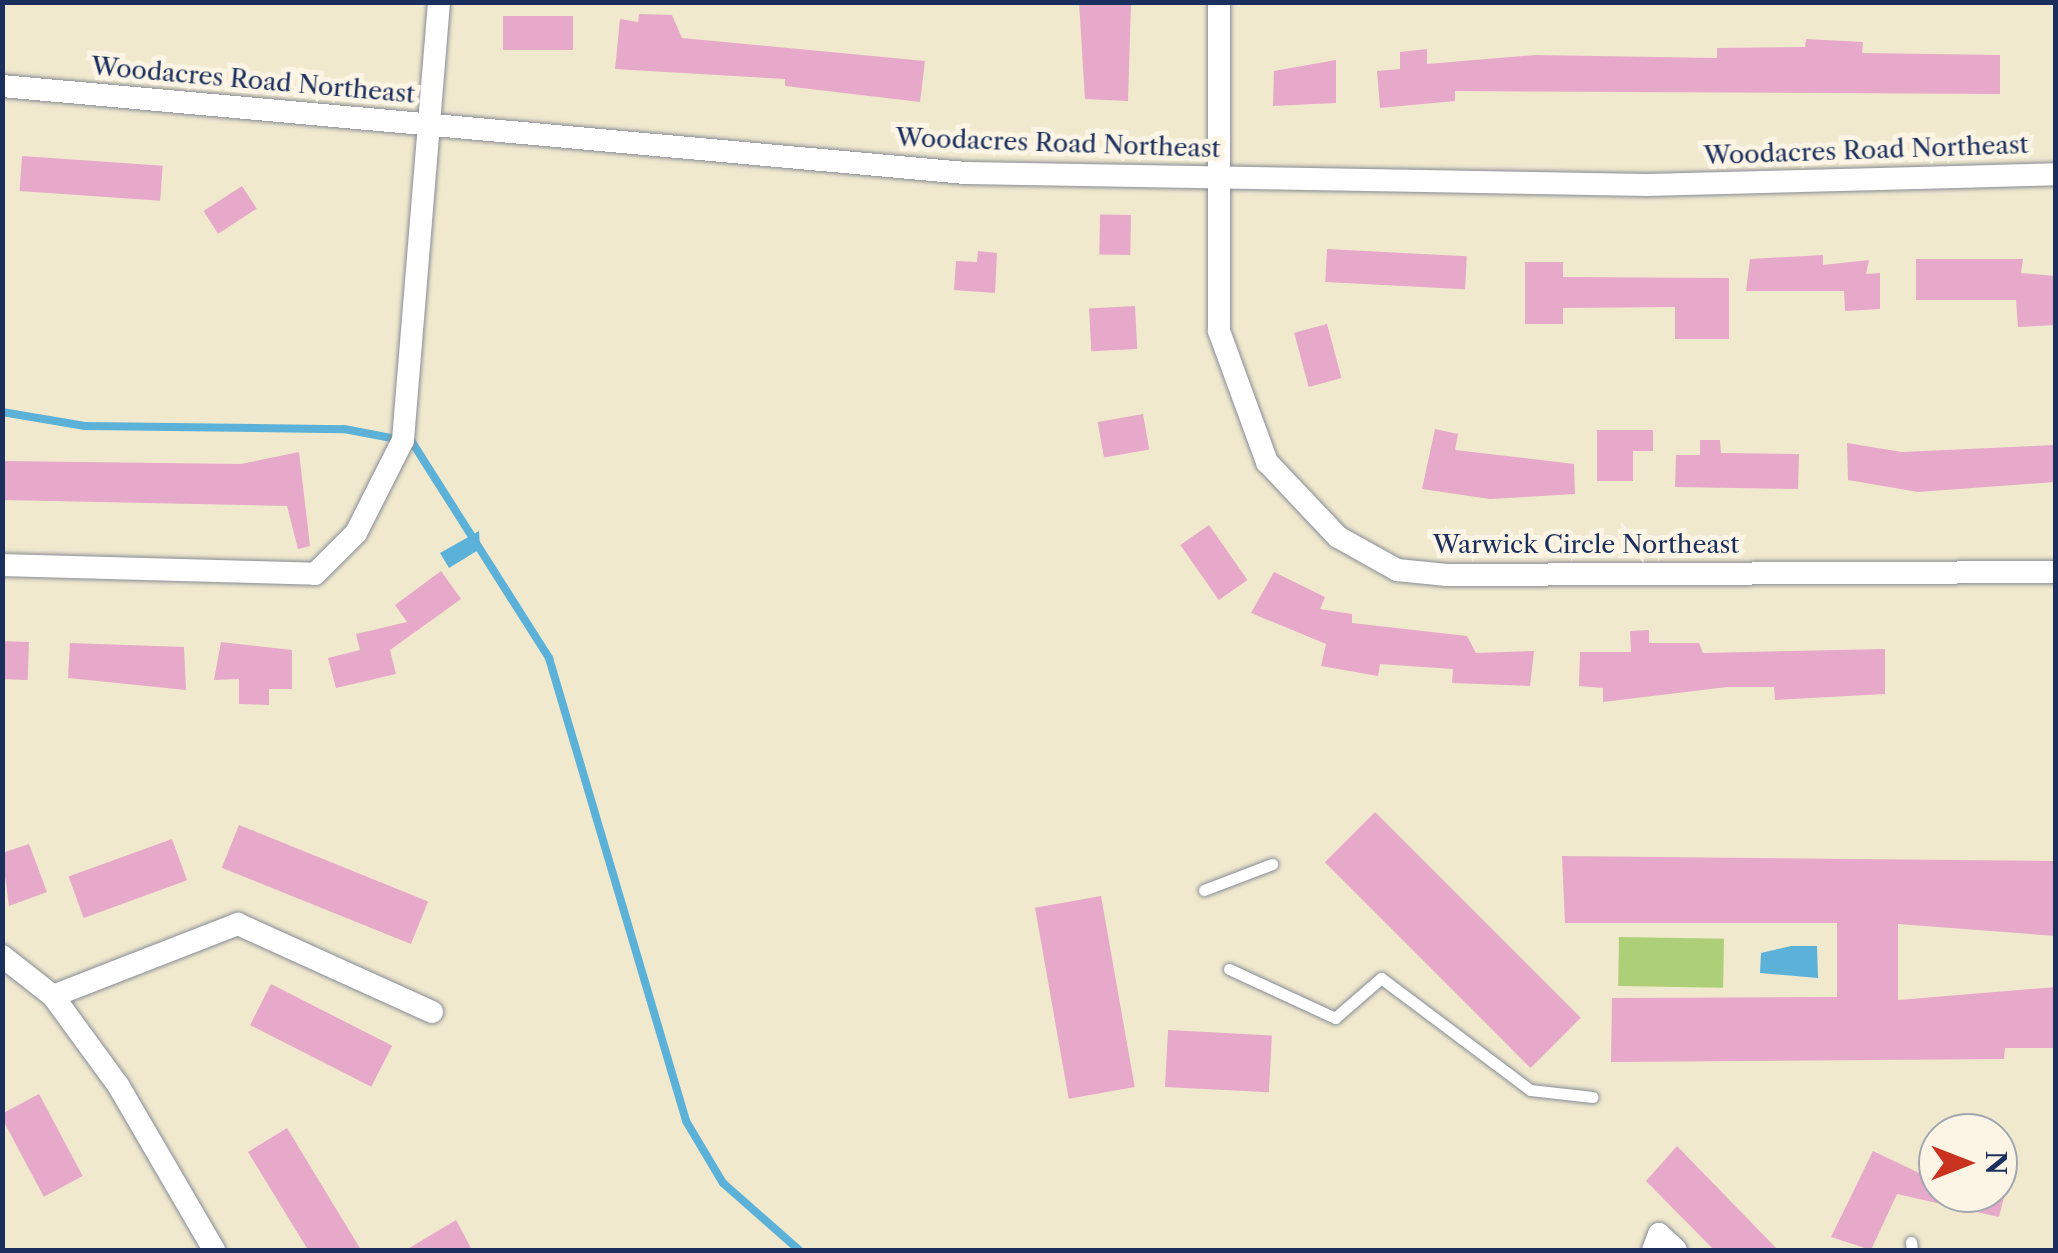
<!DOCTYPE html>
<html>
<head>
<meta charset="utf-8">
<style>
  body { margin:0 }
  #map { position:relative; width:2058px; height:1253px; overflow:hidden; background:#f1e9ce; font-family:"Libre Caslon Text",serif }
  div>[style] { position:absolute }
  .green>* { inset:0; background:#adcf78; transform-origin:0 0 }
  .water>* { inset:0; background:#5bb1d8 }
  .stream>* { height:8px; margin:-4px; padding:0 4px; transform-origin:4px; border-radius:4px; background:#5bb1d8 }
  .building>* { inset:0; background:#e6a9c9; transform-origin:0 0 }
  .roads { filter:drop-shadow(0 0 2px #868c96) drop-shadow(0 0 2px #868c96) }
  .service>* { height:11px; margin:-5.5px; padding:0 5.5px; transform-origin:5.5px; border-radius:5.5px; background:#fff }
  .minor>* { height:22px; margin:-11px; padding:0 11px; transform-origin:11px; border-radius:11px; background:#fff }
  span { translate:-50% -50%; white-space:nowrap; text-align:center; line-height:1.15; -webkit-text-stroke:10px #fcf5e5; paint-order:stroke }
  .street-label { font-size:25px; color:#1b2f5e }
  .frame { position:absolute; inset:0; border:5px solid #1b2f5e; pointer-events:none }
  .north { position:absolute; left:1918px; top:1113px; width:100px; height:100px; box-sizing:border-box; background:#fcf5e5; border:2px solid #a2a6af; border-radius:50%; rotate:90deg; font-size:28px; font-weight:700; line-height:40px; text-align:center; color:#1b2f5e }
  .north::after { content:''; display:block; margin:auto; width:35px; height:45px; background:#c8321e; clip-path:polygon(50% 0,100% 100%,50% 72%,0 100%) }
</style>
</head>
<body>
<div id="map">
  <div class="green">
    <i style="left:1619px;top:937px;width:105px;height:49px;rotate:1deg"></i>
  </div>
  <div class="water">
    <i style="clip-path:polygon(479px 531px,480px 549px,449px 568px,440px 553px)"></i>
    <i style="clip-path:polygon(1791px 946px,1817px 946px,1818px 978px,1760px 973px,1761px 953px)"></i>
  </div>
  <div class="stream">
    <i style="left:2px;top:412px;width:84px;rotate:9.6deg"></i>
    <i style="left:85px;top:426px;width:259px;rotate:0.7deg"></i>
    <i style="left:344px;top:429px;width:69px;rotate:10.8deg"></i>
    <i style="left:412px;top:442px;width:256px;rotate:57.6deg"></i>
    <i style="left:549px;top:658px;width:483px;rotate:73.5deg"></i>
    <i style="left:686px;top:1121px;width:72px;rotate:59.2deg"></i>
    <i style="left:723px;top:1183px;width:101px;rotate:41.4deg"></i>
  </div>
  <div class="building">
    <i style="clip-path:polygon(1079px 2px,1131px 2px,1128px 101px,1085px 99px)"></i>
    <i style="clip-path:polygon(639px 14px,672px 15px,682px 38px,925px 61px,920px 102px,785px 86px,785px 79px,615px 69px,620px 19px,638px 22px)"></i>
    <i style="left:503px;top:16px;width:70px;height:34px"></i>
    <i style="clip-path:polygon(1806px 39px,1863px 42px,1862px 53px,2000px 55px,2000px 94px,1455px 91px,1455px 101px,1380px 108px,1377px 71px,1400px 69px,1400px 52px,1427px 49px,1427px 64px,1535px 55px,1717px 58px,1717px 48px,1805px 47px)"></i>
    <i style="clip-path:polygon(1336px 60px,1336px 103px,1273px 106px,1274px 71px)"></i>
    <i style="left:22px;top:156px;width:141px;height:35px;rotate:4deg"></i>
    <i style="left:242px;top:186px;width:27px;height:46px;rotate:57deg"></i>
    <i style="left:1131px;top:215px;width:40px;height:31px;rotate:91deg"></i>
    <i style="left:1327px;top:249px;width:140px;height:33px;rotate:3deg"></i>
    <i style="clip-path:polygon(978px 251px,997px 253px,995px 293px,954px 290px,956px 261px,977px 262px)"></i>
    <i style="clip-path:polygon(1823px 255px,1823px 265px,1869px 260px,1866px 274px,1880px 273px,1880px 309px,1845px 311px,1844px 291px,1746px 291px,1750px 259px)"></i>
    <i style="clip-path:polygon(1916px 259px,2023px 259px,2021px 273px,2056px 276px,2056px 325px,2018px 327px,2016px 300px,1916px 300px)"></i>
    <i style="clip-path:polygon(1525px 262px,1563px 262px,1563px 277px,1729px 278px,1729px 339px,1675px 339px,1675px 307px,1563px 308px,1563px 324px,1525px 324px)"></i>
    <i style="left:1135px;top:306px;width:43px;height:46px;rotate:87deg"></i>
    <i style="left:1327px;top:324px;width:56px;height:34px;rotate:75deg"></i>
    <i style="left:1143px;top:414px;width:36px;height:46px;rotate:80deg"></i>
    <i style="clip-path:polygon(1435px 429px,1458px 434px,1455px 450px,1574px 464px,1575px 494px,1490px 499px,1422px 489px)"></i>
    <i style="clip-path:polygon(1597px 430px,1653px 430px,1653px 451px,1633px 451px,1633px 481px,1597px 481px)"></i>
    <i style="clip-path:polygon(1700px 440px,1720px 440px,1721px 453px,1799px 454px,1798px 489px,1675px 487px,1676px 455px,1700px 455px)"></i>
    <i style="clip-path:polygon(1847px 443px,1902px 452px,2055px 445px,2055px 482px,1918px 492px,1848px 480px)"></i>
    <i style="clip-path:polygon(299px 452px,310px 546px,298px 549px,287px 506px,2px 500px,2px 461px,241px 464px)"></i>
    <i style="left:1209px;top:525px;width:67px;height:35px;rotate:55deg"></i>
    <i style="clip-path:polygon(441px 571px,461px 599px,390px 650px,396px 674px,336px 688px,328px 658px,360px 650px,356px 634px,407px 622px,395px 605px)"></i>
    <i style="clip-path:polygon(1274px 572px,1325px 597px,1320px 609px,1352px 614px,1352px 623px,1467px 636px,1476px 653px,1534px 651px,1530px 686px,1452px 683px,1453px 669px,1380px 664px,1378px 676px,1321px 666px,1326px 644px,1251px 613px)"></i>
    <i style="clip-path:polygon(1649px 630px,1649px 643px,1699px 643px,1703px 653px,1885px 649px,1885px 694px,1775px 700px,1774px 687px,1727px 687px,1603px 702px,1603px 688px,1579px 686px,1580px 652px,1631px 652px,1630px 631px)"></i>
    <i style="left:2px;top:641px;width:27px;height:38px;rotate:2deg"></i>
    <i style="clip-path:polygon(221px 642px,292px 650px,292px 689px,269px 689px,269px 705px,239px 704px,239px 679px,214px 680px)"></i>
    <i style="clip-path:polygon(70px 643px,184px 647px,186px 690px,68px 678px)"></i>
    <i style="left:1375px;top:812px;width:291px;height:71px;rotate:45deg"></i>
    <i style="left:239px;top:825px;width:204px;height:46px;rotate:22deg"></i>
    <i style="left:172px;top:839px;width:44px;height:110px;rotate:70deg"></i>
    <i style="clip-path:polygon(29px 844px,47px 892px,9px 906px,2px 853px)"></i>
    <i style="clip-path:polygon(1562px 856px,2056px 861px,2056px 936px,1898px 924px,1898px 1000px,2056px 987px,2056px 1048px,2005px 1048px,2004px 1059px,1611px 1062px,1612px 998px,1837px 997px,1837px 923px,1565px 923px)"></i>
    <i style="left:1101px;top:896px;width:194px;height:67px;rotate:80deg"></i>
    <i style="left:271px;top:984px;width:136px;height:46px;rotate:27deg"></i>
    <i style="left:1168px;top:1030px;width:104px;height:57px;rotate:3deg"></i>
    <i style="left:39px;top:1094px;width:93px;height:44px;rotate:62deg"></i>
    <i style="clip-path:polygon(287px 1128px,361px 1250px,308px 1250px,248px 1152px)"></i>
    <i style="clip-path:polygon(1677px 1146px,1778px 1250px,1714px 1250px,1646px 1181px)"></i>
    <i style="clip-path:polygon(1873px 1151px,1938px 1182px,1938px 1193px,2005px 1193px,1999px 1217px,1897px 1194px,1871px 1250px,1831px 1237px)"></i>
    <i style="clip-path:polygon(456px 1220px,472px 1250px,406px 1250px)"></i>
  </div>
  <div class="roads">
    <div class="service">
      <i style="left:1204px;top:890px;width:73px;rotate:-20.9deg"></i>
      <i style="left:1229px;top:969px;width:117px;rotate:24.8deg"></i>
      <i style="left:1335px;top:1018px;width:61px;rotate:-41deg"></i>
      <i style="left:1381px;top:978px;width:186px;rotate:36.9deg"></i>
      <i style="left:1530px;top:1090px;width:63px;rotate:6.3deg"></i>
      <i style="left:1911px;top:1242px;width:8px;rotate:83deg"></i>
    </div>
    <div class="minor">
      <i style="left:1219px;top:2px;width:329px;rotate:90deg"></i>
      <i style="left:1219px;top:331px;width:140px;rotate:69.9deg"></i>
      <i style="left:1267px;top:462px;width:103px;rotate:46.6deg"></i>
      <i style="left:1338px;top:537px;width:68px;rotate:29.2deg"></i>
      <i style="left:1397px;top:570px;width:50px;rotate:5.7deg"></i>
      <i style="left:1447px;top:575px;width:609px;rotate:-0.28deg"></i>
      <i style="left:2px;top:86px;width:968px;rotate:5.16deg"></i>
      <i style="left:966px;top:173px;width:681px;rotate:1.01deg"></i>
      <i style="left:1647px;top:185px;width:409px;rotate:-1.5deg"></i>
      <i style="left:2px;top:565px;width:313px;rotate:1.6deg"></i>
      <i style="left:315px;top:574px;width:58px;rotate:-45deg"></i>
      <i style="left:356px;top:533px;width:104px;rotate:-63.2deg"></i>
      <i style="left:403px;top:440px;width:439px;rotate:-85.3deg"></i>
      <i style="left:2px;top:956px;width:65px;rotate:38.1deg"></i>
      <i style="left:53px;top:996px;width:110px;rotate:53.9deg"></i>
      <i style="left:118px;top:1085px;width:191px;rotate:59.8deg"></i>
      <i style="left:53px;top:996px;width:199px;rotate:-21.3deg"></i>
      <i style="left:238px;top:924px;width:213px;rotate:24.4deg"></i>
      <i style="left:1653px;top:1250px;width:17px;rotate:-69deg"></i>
      <i style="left:1659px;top:1234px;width:23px;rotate:43deg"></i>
    </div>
  </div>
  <div class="street-label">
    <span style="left:253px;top:81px;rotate:5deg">Woodacres Road Northeast</span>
    <span style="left:1058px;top:144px;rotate:2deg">Woodacres Road Northeast</span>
    <span style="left:1866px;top:151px;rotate:-2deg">Woodacres Road Northeast</span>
    <span style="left:1586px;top:545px">Warwick Circle Northeast</span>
  </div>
  <div class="frame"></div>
  <div class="north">N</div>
</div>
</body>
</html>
